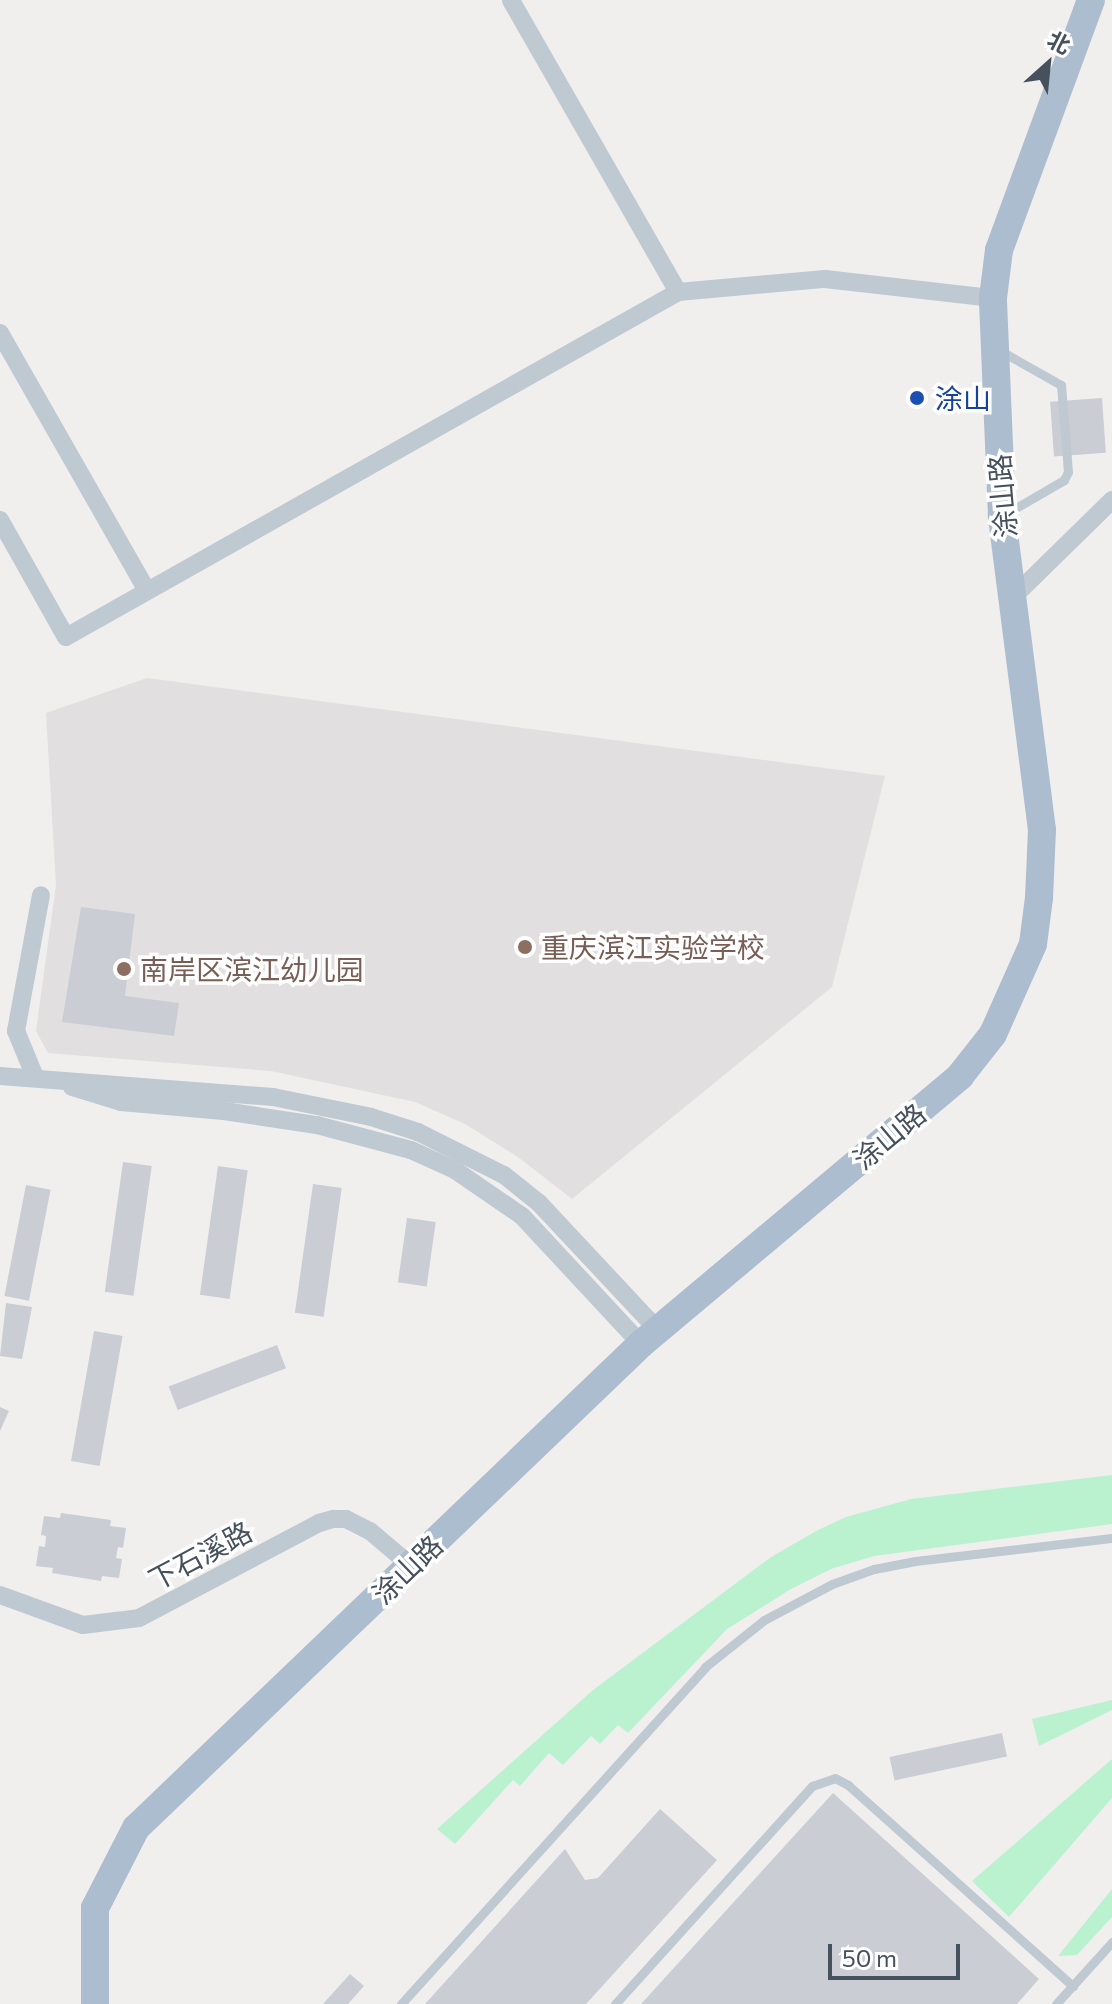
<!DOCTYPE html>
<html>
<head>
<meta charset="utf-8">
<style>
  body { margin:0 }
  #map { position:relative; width:1112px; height:2004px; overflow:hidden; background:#f1eeee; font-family:Commissioner,"Noto Sans SC",sans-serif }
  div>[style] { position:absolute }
  .education>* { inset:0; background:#e2dfe0 }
  .green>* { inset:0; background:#baf2d0 }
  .building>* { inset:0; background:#cacdd3; transform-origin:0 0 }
  .service>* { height:9px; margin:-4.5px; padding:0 4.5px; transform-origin:4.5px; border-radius:4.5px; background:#bec9d1 }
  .minor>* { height:18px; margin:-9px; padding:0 9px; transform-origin:9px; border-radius:9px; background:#bec9d1 }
  .primary>* { height:28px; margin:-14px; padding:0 14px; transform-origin:14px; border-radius:14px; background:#acbdcf }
  .dots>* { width:22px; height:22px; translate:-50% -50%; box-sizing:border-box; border:4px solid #fff; border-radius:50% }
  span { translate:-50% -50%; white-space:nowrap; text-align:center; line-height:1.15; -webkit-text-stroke:7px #fff; paint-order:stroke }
  .transit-label { font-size:28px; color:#164399 }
  .left { translate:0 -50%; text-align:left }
  .street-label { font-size:28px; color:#45515d }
  .education-label { font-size:28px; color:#785e54 }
  .north { position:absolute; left:1008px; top:24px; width:80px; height:80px; -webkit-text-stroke:6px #fff; paint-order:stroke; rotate:27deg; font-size:22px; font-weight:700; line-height:32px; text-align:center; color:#45515d }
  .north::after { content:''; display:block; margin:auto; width:28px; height:36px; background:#45515d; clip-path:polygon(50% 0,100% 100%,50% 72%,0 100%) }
  .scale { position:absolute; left:828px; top:1944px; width:132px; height:36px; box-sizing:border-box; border:4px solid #45515d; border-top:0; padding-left:10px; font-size:24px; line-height:28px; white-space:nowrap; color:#45515d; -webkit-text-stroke:6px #fff; paint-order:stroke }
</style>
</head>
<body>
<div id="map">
  <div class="education">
    <i style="clip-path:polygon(147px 678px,885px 776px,832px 987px,572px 1199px,518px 1157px,465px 1124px,415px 1102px,271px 1071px,48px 1053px,36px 1031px,56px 885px,46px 713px)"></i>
  </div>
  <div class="green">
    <i style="clip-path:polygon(1112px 1475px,1112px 1524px,874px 1556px,831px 1569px,791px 1589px,727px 1629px,628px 1733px,618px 1725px,600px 1744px,591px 1736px,563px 1765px,549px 1753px,520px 1786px,513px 1780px,455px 1844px,437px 1829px,593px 1690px,771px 1557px,818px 1530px,846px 1517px,911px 1499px)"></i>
    <i style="clip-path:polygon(1112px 1700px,1112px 1710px,1039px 1746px,1032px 1719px)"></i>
    <i style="clip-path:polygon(1112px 1759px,1112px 1798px,1009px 1917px,972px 1881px)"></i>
    <i style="clip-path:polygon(1112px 1889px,1112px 1917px,1077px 1955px,1058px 1956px)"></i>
  </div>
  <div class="building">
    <i style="left:1102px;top:398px;width:55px;height:52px;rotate:86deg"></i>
    <i style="clip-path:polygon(81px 907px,135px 914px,125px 996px,179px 1003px,174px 1036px,62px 1022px)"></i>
    <i style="left:123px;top:1162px;width:29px;height:131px;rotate:8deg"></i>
    <i style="left:218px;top:1166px;width:30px;height:130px;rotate:8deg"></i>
    <i style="left:313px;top:1184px;width:29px;height:130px;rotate:8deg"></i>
    <i style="left:26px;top:1185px;width:25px;height:113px;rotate:11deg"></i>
    <i style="left:407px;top:1218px;width:29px;height:65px;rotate:8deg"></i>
    <i style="clip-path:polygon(6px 1303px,32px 1307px,22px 1359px,0 1356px)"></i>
    <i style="left:94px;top:1331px;width:29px;height:132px;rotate:10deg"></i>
    <i style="left:277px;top:1345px;width:25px;height:116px;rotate:69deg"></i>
    <i style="clip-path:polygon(0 1407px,9px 1411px,0 1431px)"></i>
    <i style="clip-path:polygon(61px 1513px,111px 1520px,110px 1526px,126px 1528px,123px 1548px,118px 1547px,116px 1558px,122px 1559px,119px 1578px,102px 1576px,101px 1581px,52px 1573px,53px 1568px,36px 1566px,39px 1546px,45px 1547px,46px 1536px,41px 1535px,44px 1516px,60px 1518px)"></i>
    <i style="left:1002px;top:1733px;width:24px;height:115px;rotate:78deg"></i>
    <i style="clip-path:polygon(833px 1793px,1039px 1979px,1017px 2004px,641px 2004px)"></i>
    <i style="clip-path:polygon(660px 1809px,717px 1860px,586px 2004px,425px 2004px,565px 1849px,585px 1880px,598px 1878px)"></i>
    <i style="clip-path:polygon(350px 1974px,364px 1986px,348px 2004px,323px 2004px)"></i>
  </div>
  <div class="service">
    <i style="left:999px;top:350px;width:71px;rotate:29.4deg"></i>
    <i style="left:1061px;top:385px;width:87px;rotate:85.4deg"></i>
    <i style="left:1068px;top:472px;width:9px;rotate:117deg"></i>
    <i style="left:1064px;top:480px;width:66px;rotate:149.9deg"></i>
    <i style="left:401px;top:2004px;width:454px;rotate:-47.9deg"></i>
    <i style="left:705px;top:1667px;width:75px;rotate:-38.5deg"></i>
    <i style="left:764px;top:1620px;width:77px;rotate:-27.9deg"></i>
    <i style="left:832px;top:1584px;width:45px;rotate:-19.7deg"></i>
    <i style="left:874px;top:1569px;width:42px;rotate:-11deg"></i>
    <i style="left:915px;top:1561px;width:198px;rotate:-6.7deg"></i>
    <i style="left:615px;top:2004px;width:294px;rotate:-47.9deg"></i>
    <i style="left:812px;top:1786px;width:24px;rotate:-19deg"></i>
    <i style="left:835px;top:1778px;width:15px;rotate:28deg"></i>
    <i style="left:848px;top:1785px;width:302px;rotate:41.8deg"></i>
    <i style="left:1056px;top:2004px;width:84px;rotate:-47.9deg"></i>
  </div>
  <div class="minor">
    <i style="left:678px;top:292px;width:148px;rotate:-5.1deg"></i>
    <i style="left:825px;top:279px;width:169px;rotate:6.5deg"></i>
    <i style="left:0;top:333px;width:297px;rotate:60.3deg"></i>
    <i style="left:0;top:520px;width:134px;rotate:60.6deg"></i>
    <i style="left:66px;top:637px;width:703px;rotate:-29.41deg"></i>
    <i style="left:678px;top:292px;width:336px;rotate:-119.8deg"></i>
    <i style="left:1013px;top:597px;width:139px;rotate:-44.4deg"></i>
    <i style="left:0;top:1076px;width:274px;rotate:4.4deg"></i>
    <i style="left:273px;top:1097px;width:100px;rotate:11.5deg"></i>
    <i style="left:371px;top:1117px;width:49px;rotate:17.7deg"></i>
    <i style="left:418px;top:1132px;width:96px;rotate:26.6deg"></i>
    <i style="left:504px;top:1175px;width:45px;rotate:38.7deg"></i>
    <i style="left:539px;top:1203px;width:174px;rotate:46.9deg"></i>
    <i style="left:35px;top:1077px;width:50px;rotate:-112.4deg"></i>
    <i style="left:16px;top:1031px;width:138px;rotate:-79.6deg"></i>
    <i style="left:72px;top:1087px;width:51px;rotate:17deg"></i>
    <i style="left:121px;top:1102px;width:103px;rotate:5deg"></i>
    <i style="left:224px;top:1111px;width:94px;rotate:8.6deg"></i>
    <i style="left:317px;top:1125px;width:97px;rotate:14.9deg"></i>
    <i style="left:411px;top:1150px;width:48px;rotate:24.4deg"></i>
    <i style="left:455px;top:1170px;width:81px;rotate:34.5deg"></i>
    <i style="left:522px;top:1216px;width:175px;rotate:47.1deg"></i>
    <i style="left:0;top:1595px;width:88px;rotate:19.9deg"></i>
    <i style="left:83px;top:1625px;width:56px;rotate:-7.1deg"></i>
    <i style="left:139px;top:1618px;width:204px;rotate:-27.8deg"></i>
    <i style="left:319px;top:1523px;width:15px;rotate:-16deg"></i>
    <i style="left:333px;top:1519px;width:13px"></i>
    <i style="left:346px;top:1519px;width:27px;rotate:27deg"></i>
    <i style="left:370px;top:1531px;width:52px;rotate:40.4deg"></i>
  </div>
  <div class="primary">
    <i style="left:95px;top:2004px;width:96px;rotate:-90deg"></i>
    <i style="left:95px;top:1908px;width:90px;rotate:-62.9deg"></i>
    <i style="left:136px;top:1828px;width:699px;rotate:-43.78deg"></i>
    <i style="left:641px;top:1344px;width:417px;rotate:-40deg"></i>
    <i style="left:960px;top:1076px;width:53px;rotate:-51.8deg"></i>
    <i style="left:993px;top:1034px;width:98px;rotate:-66deg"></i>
    <i style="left:1033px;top:944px;width:46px;rotate:-82.6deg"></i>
    <i style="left:1039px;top:898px;width:68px;rotate:-87.5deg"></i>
    <i style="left:1042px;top:830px;width:317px;rotate:-97.3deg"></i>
    <i style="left:1002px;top:516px;width:218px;rotate:-92.4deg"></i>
    <i style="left:993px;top:298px;width:48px;rotate:-82.9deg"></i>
    <i style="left:999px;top:250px;width:266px;rotate:-69.8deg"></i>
  </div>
  <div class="dots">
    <i style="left:917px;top:398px;background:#1a4fb4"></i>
    <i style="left:525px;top:947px;background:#8d6e63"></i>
    <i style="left:124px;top:969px;background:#8d6e63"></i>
  </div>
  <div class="transit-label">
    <span class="left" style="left:935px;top:398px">涂山</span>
  </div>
  <div class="street-label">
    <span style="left:1002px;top:496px;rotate:-95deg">涂山路</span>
    <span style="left:889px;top:1136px;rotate:-40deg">涂山路</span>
    <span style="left:200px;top:1555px;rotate:-28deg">下石溪路</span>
    <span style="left:407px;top:1569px;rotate:-44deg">涂山路</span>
  </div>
  <div class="education-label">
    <span class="left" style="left:541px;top:947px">重庆滨江实验学校</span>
    <span class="left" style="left:140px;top:969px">南岸区滨江幼儿园</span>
  </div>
  <div class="north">北</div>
  <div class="scale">50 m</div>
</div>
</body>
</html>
